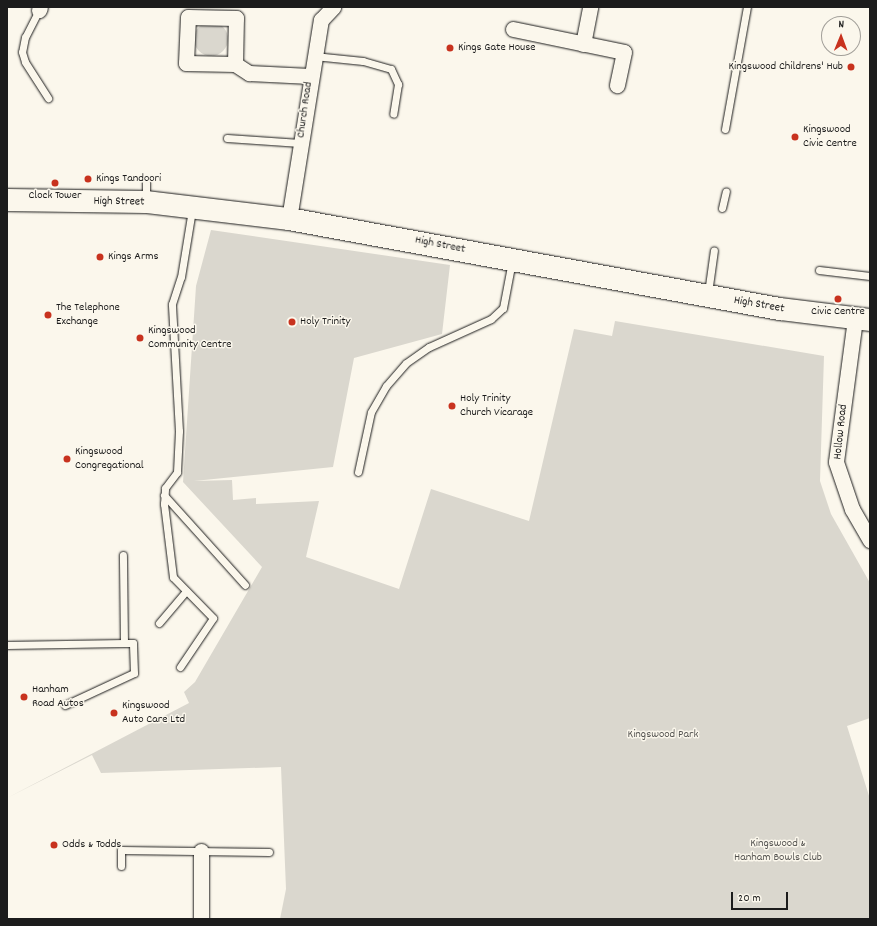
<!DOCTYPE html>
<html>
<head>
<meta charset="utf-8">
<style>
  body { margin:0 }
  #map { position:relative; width:877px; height:926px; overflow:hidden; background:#fbf7ec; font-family:Dekko,sans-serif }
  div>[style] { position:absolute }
  .green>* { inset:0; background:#dad7ce }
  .round { border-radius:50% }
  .roads { filter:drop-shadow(0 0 1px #1c1c1c) drop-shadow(0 0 1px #1c1c1c) }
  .lane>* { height:7px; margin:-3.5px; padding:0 3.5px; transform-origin:3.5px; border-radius:3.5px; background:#fbf7ec }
  .street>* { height:15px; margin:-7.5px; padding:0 7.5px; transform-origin:7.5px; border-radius:7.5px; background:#fbf7ec }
  .primary>* { height:22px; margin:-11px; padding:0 11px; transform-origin:11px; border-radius:11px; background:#fbf7ec }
  .dots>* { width:11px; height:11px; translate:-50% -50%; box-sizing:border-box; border:2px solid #fbf7ec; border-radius:50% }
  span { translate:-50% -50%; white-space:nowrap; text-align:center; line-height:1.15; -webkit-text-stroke:3px #fbf7ec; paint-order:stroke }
  .poi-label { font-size:12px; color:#1c1c1c }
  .left { translate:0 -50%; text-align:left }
  .right { translate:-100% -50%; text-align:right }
  .street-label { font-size:12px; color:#1c1c1c }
  .park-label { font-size:12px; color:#555451 }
  .frame { position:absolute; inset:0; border:8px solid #1c1c1c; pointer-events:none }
  .north { position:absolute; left:821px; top:16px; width:40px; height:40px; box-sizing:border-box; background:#fbf7ec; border:1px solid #a29f99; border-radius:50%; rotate:1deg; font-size:11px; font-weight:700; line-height:16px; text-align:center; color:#1c1c1c }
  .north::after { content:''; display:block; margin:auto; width:14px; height:18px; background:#c8321e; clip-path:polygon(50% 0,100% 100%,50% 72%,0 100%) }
  .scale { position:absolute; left:731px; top:892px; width:57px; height:18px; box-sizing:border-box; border:2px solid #1c1c1c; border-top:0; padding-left:5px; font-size:12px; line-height:14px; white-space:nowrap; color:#1c1c1c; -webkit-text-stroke:3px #fbf7ec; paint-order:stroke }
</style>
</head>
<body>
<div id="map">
  <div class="green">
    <i class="round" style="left:194px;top:22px;width:34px;height:34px"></i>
    <i style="clip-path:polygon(211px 230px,450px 265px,442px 334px,354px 358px,333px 467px,194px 481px,232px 480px,233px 500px,256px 498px,256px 504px,319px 501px,306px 557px,399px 589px,431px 489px,529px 521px,574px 329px,612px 336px,615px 321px,824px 356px,820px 481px,831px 514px,870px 583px,870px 718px,847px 726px,870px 799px,870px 919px,280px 919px,286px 889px,281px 767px,101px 773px,92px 755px,7px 798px,189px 703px,184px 692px,195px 682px,262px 567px,183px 482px,196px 286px)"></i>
  </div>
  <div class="roads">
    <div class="lane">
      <i style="left:39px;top:10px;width:30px;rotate:117deg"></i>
      <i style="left:25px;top:37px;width:15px;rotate:101deg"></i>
      <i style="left:22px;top:52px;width:10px;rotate:73deg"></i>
      <i style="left:25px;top:62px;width:43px;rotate:57.4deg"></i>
      <i style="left:314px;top:56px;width:49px;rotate:5.8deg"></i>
      <i style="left:363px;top:61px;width:29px;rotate:16deg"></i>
      <i style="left:391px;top:69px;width:17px;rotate:65deg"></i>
      <i style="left:398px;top:84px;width:30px;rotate:99deg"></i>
      <i style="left:725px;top:129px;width:124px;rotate:-79.8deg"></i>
      <i style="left:227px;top:138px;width:73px;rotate:3.9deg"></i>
      <i style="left:146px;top:200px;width:18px;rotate:-90deg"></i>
      <i style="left:722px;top:208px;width:17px;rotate:-77deg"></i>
      <i style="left:819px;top:270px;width:51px;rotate:6.7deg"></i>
      <i style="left:708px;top:293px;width:43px;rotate:-82.1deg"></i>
      <i style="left:358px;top:472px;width:61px;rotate:-77.8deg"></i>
      <i style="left:371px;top:412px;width:30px;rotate:-60deg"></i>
      <i style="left:386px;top:386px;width:30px;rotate:-49deg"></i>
      <i style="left:406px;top:363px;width:28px;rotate:-35deg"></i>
      <i style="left:429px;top:347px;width:68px;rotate:-24.3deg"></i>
      <i style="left:491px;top:319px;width:16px;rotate:-43deg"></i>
      <i style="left:503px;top:308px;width:48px;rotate:-79.2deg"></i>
      <i style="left:164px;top:495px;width:121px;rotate:48deg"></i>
      <i style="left:159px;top:623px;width:42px;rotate:-49.8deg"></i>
      <i style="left:7px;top:645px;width:117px;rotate:-1deg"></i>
      <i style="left:180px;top:667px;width:59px;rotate:-56deg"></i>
      <i style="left:213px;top:618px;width:57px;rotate:-134.3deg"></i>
      <i style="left:173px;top:577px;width:74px;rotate:-97deg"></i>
      <i style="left:164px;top:504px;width:16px;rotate:-86deg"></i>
      <i style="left:165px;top:488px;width:20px;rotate:-53deg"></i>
      <i style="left:177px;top:472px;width:41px;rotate:-87.2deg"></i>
      <i style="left:179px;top:431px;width:127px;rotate:-93.2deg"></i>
      <i style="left:172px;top:304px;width:28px;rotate:-72deg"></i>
      <i style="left:181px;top:277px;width:68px;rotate:-80.7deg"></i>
      <i style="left:65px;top:705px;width:76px;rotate:-24.9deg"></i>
      <i style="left:134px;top:673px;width:30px;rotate:-92deg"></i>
      <i style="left:133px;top:643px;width:9px;rotate:180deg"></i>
      <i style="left:124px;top:643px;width:88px;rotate:-90.7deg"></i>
      <i style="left:121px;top:866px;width:16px;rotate:-90deg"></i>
      <i style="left:121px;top:850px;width:148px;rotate:0.8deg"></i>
    </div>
    <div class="street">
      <i style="left:39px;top:10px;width:3px;rotate:-72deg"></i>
      <i style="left:513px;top:29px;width:113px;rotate:11.7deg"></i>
      <i style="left:624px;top:52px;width:34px;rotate:102deg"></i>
      <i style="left:583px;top:44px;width:38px;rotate:-79deg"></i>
      <i style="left:235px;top:64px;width:46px;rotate:-88.8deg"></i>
      <i style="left:236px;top:18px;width:48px;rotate:-178.8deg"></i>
      <i style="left:188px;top:17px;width:46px;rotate:92.5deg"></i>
      <i style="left:186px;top:63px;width:49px;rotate:1.2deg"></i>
      <i style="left:235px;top:64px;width:17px;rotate:33deg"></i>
      <i style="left:249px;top:73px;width:61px;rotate:2.8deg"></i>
      <i style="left:289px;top:219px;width:202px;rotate:-80.9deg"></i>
      <i style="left:321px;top:20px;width:18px;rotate:-47deg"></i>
      <i style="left:855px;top:319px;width:144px;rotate:97.6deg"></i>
      <i style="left:836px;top:462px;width:50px;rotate:71.2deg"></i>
      <i style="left:852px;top:509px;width:36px;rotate:60deg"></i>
      <i style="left:201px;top:851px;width:68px;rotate:90deg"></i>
    </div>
    <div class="primary">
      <i style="left:7px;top:200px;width:139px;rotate:0.8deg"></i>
      <i style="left:146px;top:202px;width:144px;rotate:6.8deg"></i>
      <i style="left:289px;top:219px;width:499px;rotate:10.4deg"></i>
      <i style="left:780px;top:309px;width:91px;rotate:7deg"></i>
    </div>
  </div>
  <div class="dots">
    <i style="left:450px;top:48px;background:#c8321e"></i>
    <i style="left:851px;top:67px;background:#c8321e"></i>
    <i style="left:795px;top:137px;background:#c8321e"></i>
    <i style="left:88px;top:179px;background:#c8321e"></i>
    <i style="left:55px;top:183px;background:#c8321e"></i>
    <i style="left:100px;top:257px;background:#c8321e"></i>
    <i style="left:838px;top:299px;background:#c8321e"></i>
    <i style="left:48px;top:315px;background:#c8321e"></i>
    <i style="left:292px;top:322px;background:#c8321e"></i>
    <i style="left:140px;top:338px;background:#c8321e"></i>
    <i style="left:452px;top:406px;background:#c8321e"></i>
    <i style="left:67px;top:459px;background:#c8321e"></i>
    <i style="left:24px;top:697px;background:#c8321e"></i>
    <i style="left:114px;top:713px;background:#c8321e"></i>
    <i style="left:54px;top:845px;background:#c8321e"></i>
  </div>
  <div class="poi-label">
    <span class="left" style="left:458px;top:48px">Kings Gate House</span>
    <span class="right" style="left:843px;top:67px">Kingswood Childrens' Hub</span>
    <span class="left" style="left:803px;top:137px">Kingswood<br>Civic Centre</span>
    <span class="left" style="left:96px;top:179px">Kings Tandoori</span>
    <span style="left:55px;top:196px">Clock Tower</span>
    <span class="left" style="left:108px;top:257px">Kings Arms</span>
    <span class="left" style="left:56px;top:315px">The Telephone<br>Exchange</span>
    <span style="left:838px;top:312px">Civic Centre</span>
    <span class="left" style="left:300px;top:322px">Holy Trinity</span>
    <span class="left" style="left:148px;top:338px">Kingswood<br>Community Centre</span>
    <span class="left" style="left:460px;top:406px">Holy Trinity<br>Church Vicarage</span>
    <span class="left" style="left:75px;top:459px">Kingswood<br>Congregational</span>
    <span class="left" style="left:32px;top:697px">Hanham<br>Road Autos</span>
    <span class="left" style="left:122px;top:713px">Kingswood<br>Auto Care Ltd</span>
    <span class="left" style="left:62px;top:845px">Odds &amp; Todds</span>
  </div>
  <div class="street-label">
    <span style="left:305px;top:110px;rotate:-82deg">Church Road</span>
    <span style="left:119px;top:202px;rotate:1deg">High Street</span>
    <span style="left:440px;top:245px;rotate:11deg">High Street</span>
    <span style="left:759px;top:305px;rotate:10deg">High Street</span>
    <span style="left:841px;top:432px;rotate:-84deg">Hollow Road</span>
  </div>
  <div class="park-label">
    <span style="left:663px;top:735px">Kingswood Park</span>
    <span style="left:778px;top:851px">Kingswood &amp;<br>Hanham Bowls Club</span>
  </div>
  <div class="frame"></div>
  <div class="north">N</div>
  <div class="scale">20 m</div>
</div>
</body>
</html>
